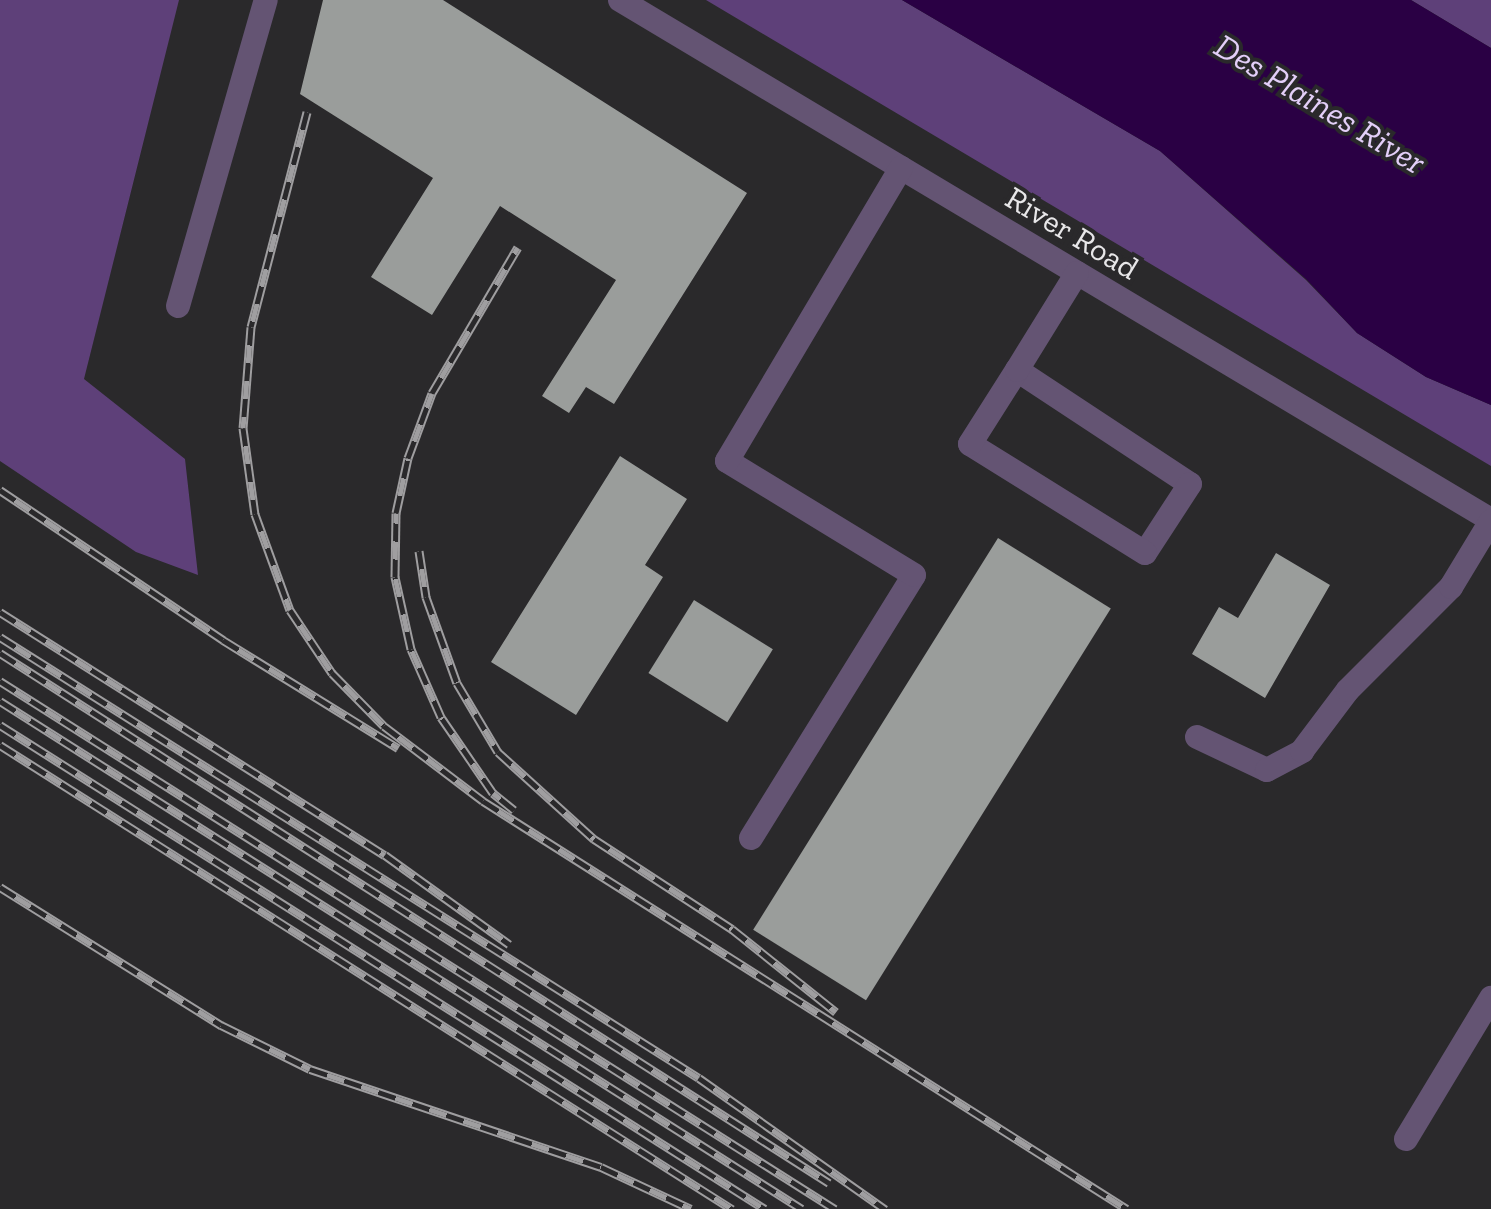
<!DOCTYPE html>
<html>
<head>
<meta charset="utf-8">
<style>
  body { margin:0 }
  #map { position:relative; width:1491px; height:1209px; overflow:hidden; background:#2a292b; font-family:"Zilla Slab",serif }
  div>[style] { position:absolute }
  .green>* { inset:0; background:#5e4079 }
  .water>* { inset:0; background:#2a0044 }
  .building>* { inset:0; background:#9a9d9b; transform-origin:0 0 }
  .minor>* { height:24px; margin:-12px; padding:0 12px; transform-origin:12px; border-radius:12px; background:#645473 }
  .rail>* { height:9px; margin-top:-4.5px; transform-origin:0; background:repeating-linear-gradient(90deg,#2a292b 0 18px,#9f9ea0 0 36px); box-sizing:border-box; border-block:2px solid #9f9ea0 }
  span { translate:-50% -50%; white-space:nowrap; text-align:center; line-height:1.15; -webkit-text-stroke:8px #2a292b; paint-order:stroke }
  .street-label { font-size:32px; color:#e8e7e9 }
  .water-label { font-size:34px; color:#e3cff8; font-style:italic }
</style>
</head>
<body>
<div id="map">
  <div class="green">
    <i style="clip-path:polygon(0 0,179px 0,84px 379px,185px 459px,198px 575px,136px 552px,0 461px)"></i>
    <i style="clip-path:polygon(706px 0,902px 0,1160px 151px,1306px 280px,1357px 333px,1426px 377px,1491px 405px,1491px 466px)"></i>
    <i style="clip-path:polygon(1411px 0,1491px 0,1491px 48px)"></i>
  </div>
  <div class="water">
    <i style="clip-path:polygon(902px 0,1411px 0,1491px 48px,1491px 405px,1426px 377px,1357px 333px,1306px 279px,1160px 151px)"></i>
  </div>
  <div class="building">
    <i style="clip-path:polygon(323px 0,443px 0,747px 193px,614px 404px,586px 387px,569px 413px,542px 396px,616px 280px,500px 206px,432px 315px,371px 277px,433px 178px,300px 94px)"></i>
    <i style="clip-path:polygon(620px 456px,687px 499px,645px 565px,663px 577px,576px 715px,491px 662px)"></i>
    <i style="left:998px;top:538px;width:133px;height:462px;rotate:32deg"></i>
    <i style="clip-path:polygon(1276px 553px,1330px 585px,1265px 698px,1192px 654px,1219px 607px,1238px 618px)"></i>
    <i style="left:694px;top:600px;width:93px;height:86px;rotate:32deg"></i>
  </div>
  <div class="minor">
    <i style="left:620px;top:0;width:1014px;rotate:30.84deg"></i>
    <i style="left:178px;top:306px;width:318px;rotate:-74deg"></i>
    <i style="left:1017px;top:370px;width:207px;rotate:33.4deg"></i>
    <i style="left:1190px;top:484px;width:82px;rotate:123.1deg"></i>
    <i style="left:1145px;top:553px;width:206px;rotate:-148.1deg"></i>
    <i style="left:970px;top:444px;width:88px;rotate:-57.6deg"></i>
    <i style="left:1017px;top:370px;width:114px;rotate:-58.3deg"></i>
    <i style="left:1197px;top:737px;width:77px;rotate:25.2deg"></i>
    <i style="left:1267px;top:770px;width:40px;rotate:-28deg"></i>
    <i style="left:1302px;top:751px;width:76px;rotate:-53deg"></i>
    <i style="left:1348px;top:690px;width:146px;rotate:-45deg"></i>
    <i style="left:1451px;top:587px;width:77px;rotate:-58.8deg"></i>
    <i style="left:751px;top:838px;width:309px;rotate:-58.2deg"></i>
    <i style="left:914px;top:575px;width:219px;rotate:-148.6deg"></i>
    <i style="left:727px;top:461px;width:341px;rotate:-59.3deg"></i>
    <i style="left:1406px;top:1139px;width:165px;rotate:-58.9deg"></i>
  </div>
  <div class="rail">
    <i style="left:307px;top:112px;width:222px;rotate:104.6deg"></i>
    <i style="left:251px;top:327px;width:101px;rotate:94.5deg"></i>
    <i style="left:243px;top:428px;width:87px;rotate:82.1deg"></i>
    <i style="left:255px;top:514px;width:102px;rotate:70deg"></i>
    <i style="left:290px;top:610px;width:76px;rotate:56.3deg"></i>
    <i style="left:332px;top:673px;width:74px;rotate:45.5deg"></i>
    <i style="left:384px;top:726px;width:124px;rotate:37.1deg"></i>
    <i style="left:483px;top:801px;width:762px;rotate:32.36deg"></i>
    <i style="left:0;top:490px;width:269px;rotate:33.9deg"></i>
    <i style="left:223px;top:640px;width:206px;rotate:31.7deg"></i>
    <i style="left:419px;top:551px;width:47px;rotate:81.3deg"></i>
    <i style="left:426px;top:597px;width:91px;rotate:70.2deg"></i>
    <i style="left:457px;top:683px;width:80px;rotate:59.3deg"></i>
    <i style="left:498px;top:752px;width:130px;rotate:42.2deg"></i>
    <i style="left:594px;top:839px;width:165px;rotate:33.1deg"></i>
    <i style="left:732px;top:929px;width:133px;rotate:38.6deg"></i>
    <i style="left:0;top:612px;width:455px;rotate:32.3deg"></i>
    <i style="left:385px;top:855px;width:153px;rotate:35.7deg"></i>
    <i style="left:0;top:637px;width:826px;rotate:32.25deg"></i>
    <i style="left:699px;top:1078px;width:228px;rotate:35.2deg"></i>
    <i style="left:0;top:653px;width:984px;rotate:32.59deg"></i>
    <i style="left:0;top:681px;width:988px;rotate:32.31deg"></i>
    <i style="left:0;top:701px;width:949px;rotate:32.35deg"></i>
    <i style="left:0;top:725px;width:905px;rotate:32.32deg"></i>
    <i style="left:0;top:745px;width:867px;rotate:32.37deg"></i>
    <i style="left:514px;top:810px;width:27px;rotate:-141deg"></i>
    <i style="left:493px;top:793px;width:92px;rotate:-124.4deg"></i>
    <i style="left:441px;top:717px;width:74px;rotate:-113.8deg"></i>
    <i style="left:411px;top:649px;width:74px;rotate:-102.5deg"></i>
    <i style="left:395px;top:577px;width:64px;rotate:-89.1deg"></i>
    <i style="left:396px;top:513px;width:56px;rotate:-77.7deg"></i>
    <i style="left:408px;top:458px;width:69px;rotate:-69.7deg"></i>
    <i style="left:432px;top:393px;width:169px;rotate:-59.5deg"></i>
    <i style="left:0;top:887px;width:261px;rotate:32deg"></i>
    <i style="left:221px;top:1025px;width:99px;rotate:26.3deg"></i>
    <i style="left:310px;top:1069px;width:307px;rotate:18.6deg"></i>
    <i style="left:601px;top:1167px;width:99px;rotate:25deg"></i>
  </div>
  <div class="street-label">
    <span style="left:1072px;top:233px;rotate:31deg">River Road</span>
  </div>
  <div class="water-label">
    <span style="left:1320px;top:104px;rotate:31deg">Des Plaines River</span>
  </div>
</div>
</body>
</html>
